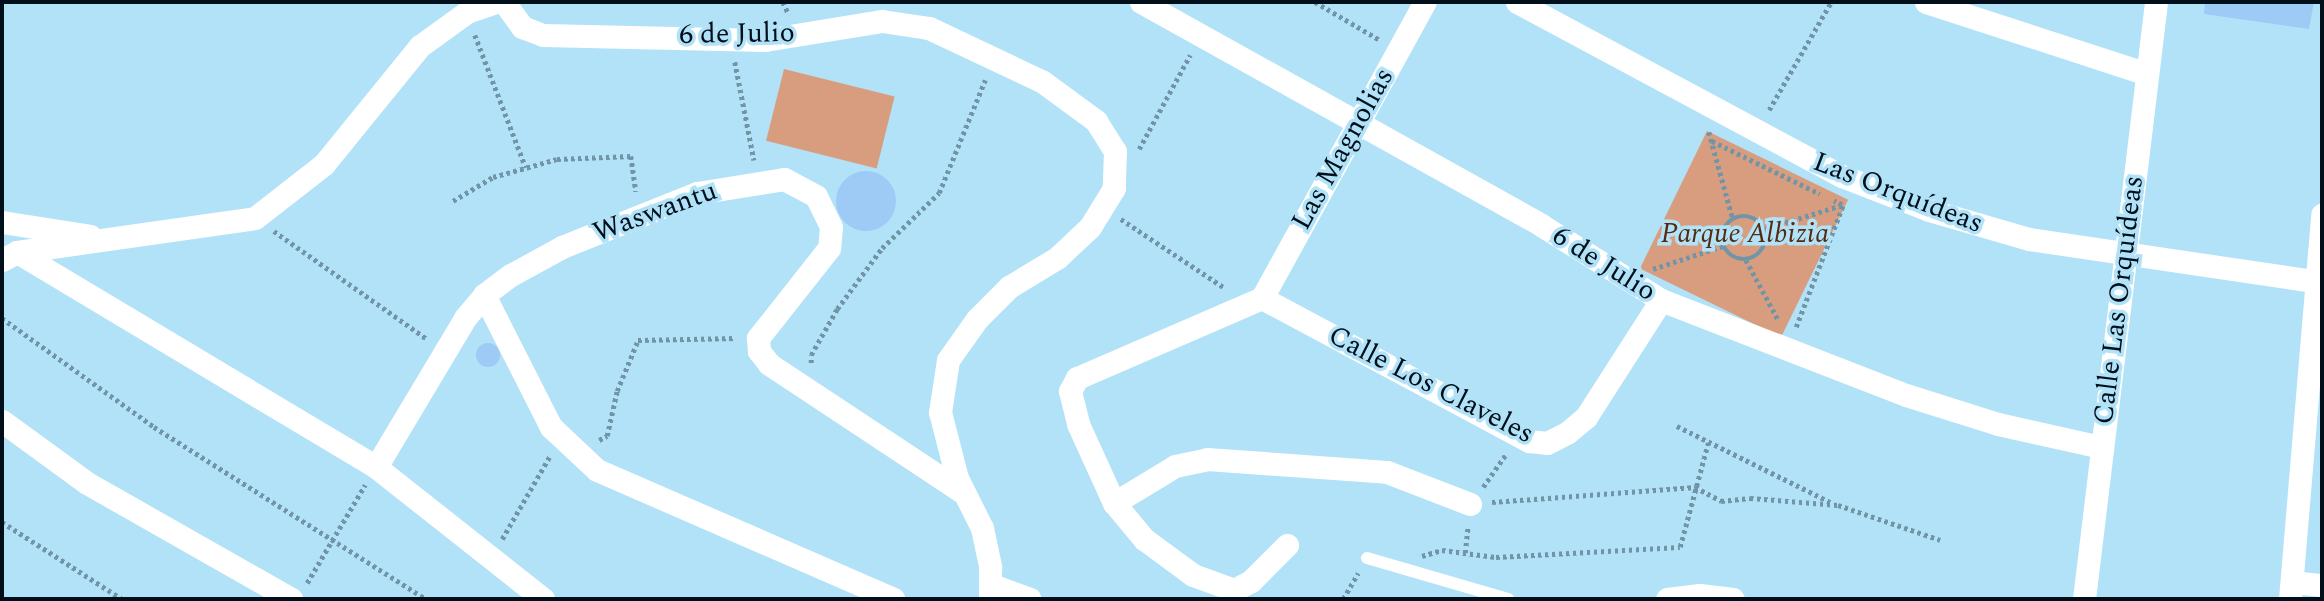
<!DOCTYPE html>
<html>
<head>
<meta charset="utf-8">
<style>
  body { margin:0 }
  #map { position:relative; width:2324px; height:601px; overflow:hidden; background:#b2e2f8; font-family:Spectral,serif }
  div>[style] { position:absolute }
  .green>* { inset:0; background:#d89d7f; transform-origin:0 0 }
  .building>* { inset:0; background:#9ecaf6 }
  .round { border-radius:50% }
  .path>* { height:4.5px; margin-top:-2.25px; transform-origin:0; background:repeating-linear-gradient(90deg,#7195a7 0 3.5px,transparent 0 7px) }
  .path>.ring { margin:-2.25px; padding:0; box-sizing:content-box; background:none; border:4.5px solid #7195a7; border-radius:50% }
  .service>* { height:12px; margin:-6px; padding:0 6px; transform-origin:6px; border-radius:6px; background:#fff }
  .minor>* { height:23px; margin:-11.5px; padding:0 11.5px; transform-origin:11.5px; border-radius:11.5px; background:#fff }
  span { translate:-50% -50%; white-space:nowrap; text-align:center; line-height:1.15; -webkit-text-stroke:7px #b2e2f8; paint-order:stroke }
  .street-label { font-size:28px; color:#000f19 }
  .park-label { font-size:28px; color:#57290e; font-style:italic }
  .frame { position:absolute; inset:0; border:4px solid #000f19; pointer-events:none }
</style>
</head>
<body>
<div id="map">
  <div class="green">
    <i style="left:784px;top:69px;width:114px;height:74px;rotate:14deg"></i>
    <i style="left:1707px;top:131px;width:157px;height:153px;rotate:26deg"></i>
  </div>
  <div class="building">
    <i style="clip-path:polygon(2205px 2px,2314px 2px,2309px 29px,2204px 14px)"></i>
    <i class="round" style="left:836px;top:171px;width:60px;height:60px"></i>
    <i class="round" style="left:476px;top:343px;width:24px;height:24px"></i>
  </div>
  <div class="path">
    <i style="left:783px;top:2px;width:14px;rotate:65deg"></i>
    <i style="left:1315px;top:2px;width:75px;rotate:30.3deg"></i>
    <i style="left:475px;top:35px;width:142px;rotate:69deg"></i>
    <i style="left:735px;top:62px;width:100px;rotate:79deg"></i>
    <i style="left:1769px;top:110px;width:125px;rotate:-60.1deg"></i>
    <i style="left:1709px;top:132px;width:90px;rotate:74.6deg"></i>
    <i style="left:1712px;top:141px;width:120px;rotate:26.1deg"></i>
    <i style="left:1139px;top:149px;width:107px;rotate:-61.5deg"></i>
    <i style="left:453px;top:201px;width:47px;rotate:-31deg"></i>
    <i style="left:493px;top:177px;width:66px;rotate:-15.7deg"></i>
    <i style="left:557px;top:159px;width:74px;rotate:-2.3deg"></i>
    <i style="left:631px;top:156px;width:36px;rotate:82deg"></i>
    <i class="ring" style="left:1722px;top:216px;width:39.5px;height:39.5px"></i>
    <i style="left:1121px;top:219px;width:125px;rotate:33.6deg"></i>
    <i style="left:1765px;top:229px;width:81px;rotate:-17.3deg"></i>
    <i style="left:1842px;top:205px;width:9px;rotate:-153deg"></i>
    <i style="left:274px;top:231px;width:187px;rotate:35.2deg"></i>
    <i style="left:1746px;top:260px;width:69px;rotate:61.6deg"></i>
    <i style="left:1653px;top:269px;width:74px;rotate:-18.2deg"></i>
    <i style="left:2px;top:318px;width:187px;rotate:35.6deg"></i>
    <i style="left:154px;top:427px;width:322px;rotate:32.3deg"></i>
    <i style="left:1796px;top:327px;width:131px;rotate:-68.9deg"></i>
    <i style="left:811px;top:363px;width:8px;rotate:-90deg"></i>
    <i style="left:811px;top:355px;width:53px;rotate:-60.5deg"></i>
    <i style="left:837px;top:309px;width:76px;rotate:-53.6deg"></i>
    <i style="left:882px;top:248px;width:79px;rotate:-44deg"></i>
    <i style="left:939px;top:193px;width:122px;rotate:-67.8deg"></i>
    <i style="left:1677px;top:426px;width:171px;rotate:26.4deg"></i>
    <i style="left:599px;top:440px;width:9px;rotate:-27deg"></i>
    <i style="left:607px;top:436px;width:46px;rotate:-77.5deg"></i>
    <i style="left:617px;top:391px;width:55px;rotate:-67.6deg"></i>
    <i style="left:638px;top:340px;width:98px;rotate:-1.2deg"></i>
    <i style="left:1483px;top:487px;width:40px;rotate:-55.1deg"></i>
    <i style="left:1492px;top:502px;width:204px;rotate:-4.2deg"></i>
    <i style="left:1695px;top:487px;width:30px;rotate:28deg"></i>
    <i style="left:1721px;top:501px;width:29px;rotate:-6deg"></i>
    <i style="left:1750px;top:498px;width:88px;rotate:4.5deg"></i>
    <i style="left:1838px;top:505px;width:108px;rotate:18.9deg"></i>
    <i style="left:2px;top:522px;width:143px;rotate:32.7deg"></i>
    <i style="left:502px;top:539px;width:96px;rotate:-60deg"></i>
    <i style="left:1465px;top:553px;width:27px;rotate:-84deg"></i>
    <i style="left:1422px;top:556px;width:21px;rotate:-17deg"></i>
    <i style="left:1442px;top:550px;width:54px;rotate:7.4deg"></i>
    <i style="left:1496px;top:557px;width:184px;rotate:-3.1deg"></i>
    <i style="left:1680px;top:547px;width:108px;rotate:-74.9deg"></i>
    <i style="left:307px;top:583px;width:114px;rotate:-59.4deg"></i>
    <i style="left:1343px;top:599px;width:30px;rotate:-60deg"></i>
  </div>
  <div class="service">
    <i style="left:1367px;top:558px;width:147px;rotate:16.2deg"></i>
  </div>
  <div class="minor">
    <i style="left:504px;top:2px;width:31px;rotate:54deg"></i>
    <i style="left:522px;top:27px;width:22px;rotate:21deg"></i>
    <i style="left:543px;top:35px;width:222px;rotate:1.3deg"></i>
    <i style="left:765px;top:40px;width:119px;rotate:-9.2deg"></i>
    <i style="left:882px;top:21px;width:48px;rotate:8.5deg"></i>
    <i style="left:929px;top:28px;width:126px;rotate:25.3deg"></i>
    <i style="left:1043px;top:82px;width:66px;rotate:36.3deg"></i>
    <i style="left:1096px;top:121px;width:36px;rotate:58deg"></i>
    <i style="left:1115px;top:151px;width:37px;rotate:92deg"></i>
    <i style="left:1114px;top:188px;width:46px;rotate:121.6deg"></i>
    <i style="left:1090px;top:227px;width:45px;rotate:136.8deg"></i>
    <i style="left:1057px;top:258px;width:56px;rotate:148.9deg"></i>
    <i style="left:1009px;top:287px;width:45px;rotate:135deg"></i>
    <i style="left:977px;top:319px;width:50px;rotate:125.3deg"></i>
    <i style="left:948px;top:360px;width:53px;rotate:98.7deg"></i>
    <i style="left:940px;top:412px;width:68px;rotate:75.6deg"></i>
    <i style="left:957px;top:478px;width:56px;rotate:63.4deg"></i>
    <i style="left:982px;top:528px;width:40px;rotate:78deg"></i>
    <i style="left:990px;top:567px;width:32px;rotate:90deg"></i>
    <i style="left:1141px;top:2px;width:458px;rotate:29.1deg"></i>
    <i style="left:1541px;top:225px;width:142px;rotate:32deg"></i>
    <i style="left:1661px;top:300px;width:263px;rotate:21.2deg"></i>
    <i style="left:1906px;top:395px;width:96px;rotate:17.5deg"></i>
    <i style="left:1998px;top:424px;width:106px;rotate:12.6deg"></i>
    <i style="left:1517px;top:2px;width:369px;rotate:28.2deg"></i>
    <i style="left:1842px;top:176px;width:93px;rotate:21.3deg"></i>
    <i style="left:1929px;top:210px;width:104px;rotate:16.2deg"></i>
    <i style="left:2029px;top:239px;width:288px;rotate:8.4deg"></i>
    <i style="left:1926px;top:2px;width:232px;rotate:18deg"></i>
    <i style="left:2px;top:222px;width:89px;rotate:9deg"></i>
    <i style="left:17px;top:252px;width:418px;rotate:30.9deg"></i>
    <i style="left:376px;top:467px;width:213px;rotate:38.3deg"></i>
    <i style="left:2px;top:260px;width:17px;rotate:-28deg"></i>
    <i style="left:17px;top:252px;width:240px;rotate:-8.1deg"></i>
    <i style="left:255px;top:218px;width:88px;rotate:-38deg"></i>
    <i style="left:324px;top:164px;width:152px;rotate:-50.9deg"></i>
    <i style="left:420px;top:46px;width:58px;rotate:-35.9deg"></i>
    <i style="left:467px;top:12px;width:31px;rotate:-19deg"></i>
    <i style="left:484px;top:295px;width:148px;rotate:63.1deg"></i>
    <i style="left:551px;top:427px;width:63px;rotate:43.1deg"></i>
    <i style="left:597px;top:470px;width:323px;rotate:23.5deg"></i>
    <i style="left:1262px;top:298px;width:202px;rotate:156.6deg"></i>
    <i style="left:1077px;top:378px;width:15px;rotate:118deg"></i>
    <i style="left:1070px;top:391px;width:34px;rotate:76deg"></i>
    <i style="left:1078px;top:424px;width:87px;rotate:65.5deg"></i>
    <i style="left:1114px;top:503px;width:47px;rotate:50.2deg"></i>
    <i style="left:1144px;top:539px;width:61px;rotate:36.3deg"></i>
    <i style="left:1193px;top:575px;width:44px;rotate:20.1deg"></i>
    <i style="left:1234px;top:590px;width:19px;rotate:-28deg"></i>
    <i style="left:1251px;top:581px;width:51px;rotate:-45deg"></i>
    <i style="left:1262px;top:298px;width:303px;rotate:28.2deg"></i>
    <i style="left:1529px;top:441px;width:18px;rotate:6deg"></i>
    <i style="left:1547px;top:443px;width:22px;rotate:-27deg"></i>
    <i style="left:1567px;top:433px;width:25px;rotate:-40deg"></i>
    <i style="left:1586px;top:417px;width:139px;rotate:-57.3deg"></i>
    <i style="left:1262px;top:298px;width:338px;rotate:-61.2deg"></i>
    <i style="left:2px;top:421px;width:105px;rotate:36.1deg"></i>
    <i style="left:87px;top:483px;width:235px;rotate:29.6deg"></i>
    <i style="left:376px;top:467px;width:174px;rotate:-59.1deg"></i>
    <i style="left:465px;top:318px;width:30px;rotate:-50deg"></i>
    <i style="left:484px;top:295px;width:34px;rotate:-37deg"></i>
    <i style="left:511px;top:275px;width:58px;rotate:-28.8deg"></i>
    <i style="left:562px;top:247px;width:145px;rotate:-21.8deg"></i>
    <i style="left:697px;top:193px;width:88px;rotate:-9.1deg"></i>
    <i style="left:784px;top:179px;width:36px;rotate:28deg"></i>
    <i style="left:816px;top:196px;width:34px;rotate:64deg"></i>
    <i style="left:831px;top:227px;width:21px;rotate:95deg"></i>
    <i style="left:829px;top:248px;width:115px;rotate:128.3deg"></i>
    <i style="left:758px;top:338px;width:13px;rotate:86deg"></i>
    <i style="left:759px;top:351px;width:16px;rotate:52deg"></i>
    <i style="left:769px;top:364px;width:234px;rotate:33.5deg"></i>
    <i style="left:1114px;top:503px;width:71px;rotate:-31.2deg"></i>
    <i style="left:1175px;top:466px;width:33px;rotate:-12deg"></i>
    <i style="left:1207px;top:459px;width:180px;rotate:4.1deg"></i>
    <i style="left:1387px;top:472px;width:89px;rotate:21.1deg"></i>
    <i style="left:2292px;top:582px;width:30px;rotate:6deg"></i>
    <i style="left:992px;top:585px;width:40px;rotate:20.2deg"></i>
    <i style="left:1667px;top:599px;width:33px;rotate:-7deg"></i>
    <i style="left:1700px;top:595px;width:33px;rotate:7deg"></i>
    <i style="left:2084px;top:599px;width:601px;rotate:-83.12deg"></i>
    <i style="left:2290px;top:599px;width:386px;rotate:-85.2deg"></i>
  </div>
  <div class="street-label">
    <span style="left:737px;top:34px;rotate:-1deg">6 de Julio</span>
    <span style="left:1343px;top:149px;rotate:-61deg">Las Magnolias</span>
    <span style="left:1898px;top:193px;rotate:21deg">Las Orquídeas</span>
    <span style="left:655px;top:212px;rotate:-20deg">Waswantu</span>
    <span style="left:1604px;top:264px;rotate:32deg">6 de Julio</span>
    <span style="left:2119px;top:300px;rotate:-83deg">Calle Las Orquídeas</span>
    <span style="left:1431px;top:385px;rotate:27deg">Calle Los Claveles</span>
  </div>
  <div class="park-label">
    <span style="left:1745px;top:234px">Parque Albizia</span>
  </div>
  <div class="frame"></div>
</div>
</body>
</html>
